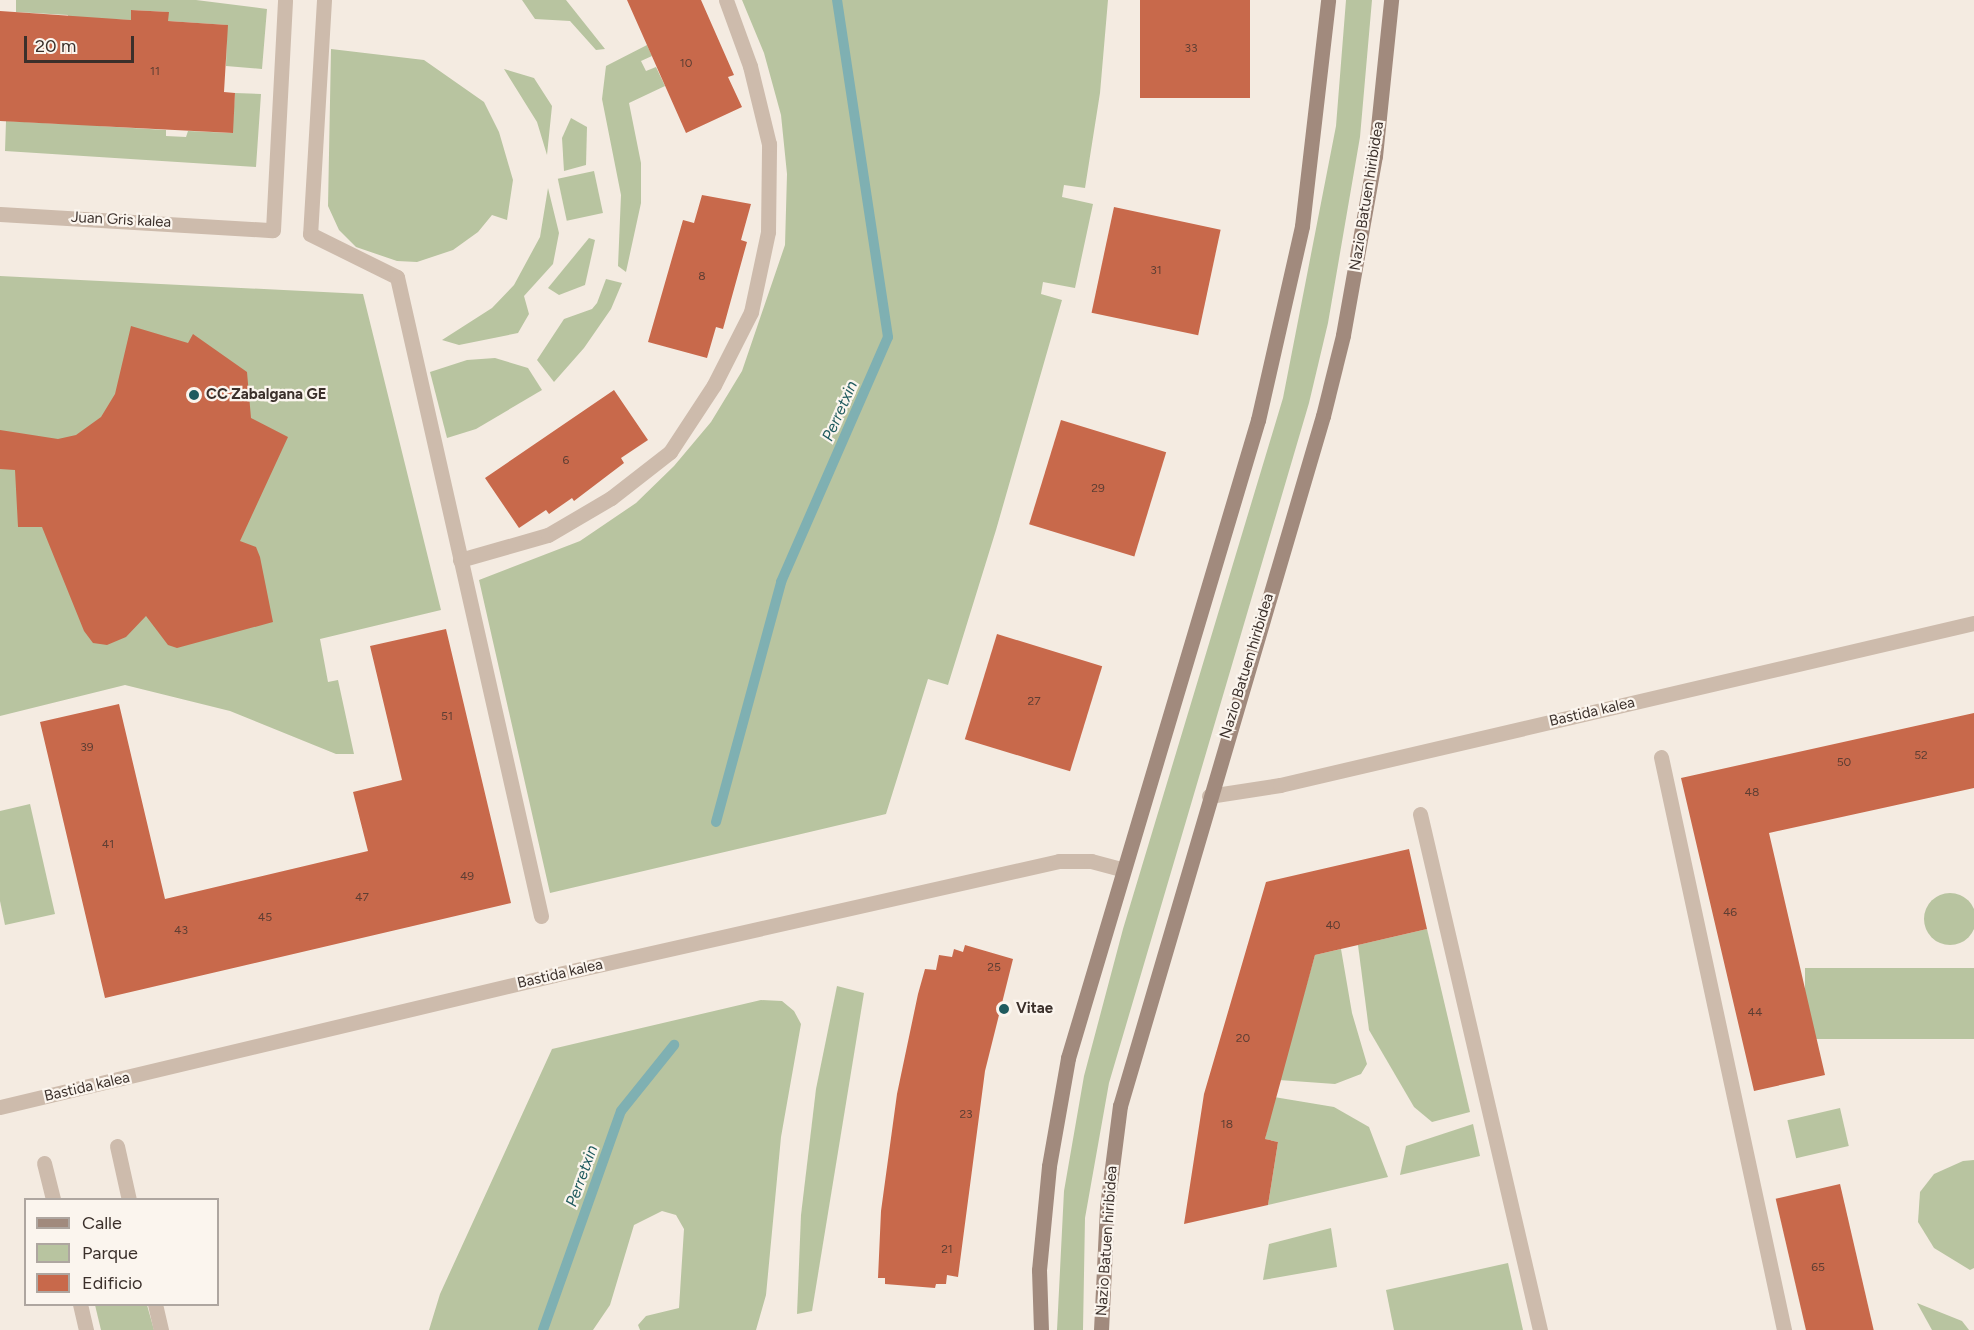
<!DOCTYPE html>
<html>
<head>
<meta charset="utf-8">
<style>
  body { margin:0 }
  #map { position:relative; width:1974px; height:1330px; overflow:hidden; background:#f4ebe1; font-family:Figtree,sans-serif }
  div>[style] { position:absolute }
  .green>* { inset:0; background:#b8c4a0; transform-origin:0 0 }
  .round { border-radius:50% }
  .stream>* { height:10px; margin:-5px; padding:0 5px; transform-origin:5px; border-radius:5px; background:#7fb0b2 }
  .building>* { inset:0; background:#c8694b; transform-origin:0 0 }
  .street>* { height:15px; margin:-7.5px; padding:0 7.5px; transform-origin:7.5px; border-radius:7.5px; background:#cdbbac }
  .secondary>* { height:15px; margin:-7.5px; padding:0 7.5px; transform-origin:7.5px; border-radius:7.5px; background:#a18a7d }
  .dots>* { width:16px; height:16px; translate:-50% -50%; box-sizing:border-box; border:3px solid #fbf5ee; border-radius:50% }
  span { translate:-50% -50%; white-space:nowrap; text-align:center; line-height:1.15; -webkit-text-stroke:4.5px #fbf5ee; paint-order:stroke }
  .number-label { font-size:12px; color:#5e3e33 }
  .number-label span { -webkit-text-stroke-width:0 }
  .street-label { font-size:15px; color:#3b302b }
  .poi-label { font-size:15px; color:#3b302b; font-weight:700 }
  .left { translate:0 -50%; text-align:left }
  .water-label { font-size:16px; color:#1f5a5e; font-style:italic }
  .legend { position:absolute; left:24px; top:1198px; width:195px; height:108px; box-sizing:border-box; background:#fbf5ee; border:2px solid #aea6a0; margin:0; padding:8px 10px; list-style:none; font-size:18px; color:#3b302b }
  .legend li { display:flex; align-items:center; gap:12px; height:30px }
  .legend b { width:30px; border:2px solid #aea6a0 }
  .scale { position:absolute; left:24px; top:36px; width:110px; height:27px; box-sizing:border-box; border:3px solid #3b302b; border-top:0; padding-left:8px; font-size:18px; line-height:21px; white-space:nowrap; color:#3b302b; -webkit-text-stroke:4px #fbf5ee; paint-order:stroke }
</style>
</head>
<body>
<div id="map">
  <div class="green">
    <i style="clip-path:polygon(16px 0,196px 0,267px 9px,262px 69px,226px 66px,227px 25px,168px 21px,168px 12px,132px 10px,131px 20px,105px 19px,99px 126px,166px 130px,166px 136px,186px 137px,188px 131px,232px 133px,235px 93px,261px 94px,256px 167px,5px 151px,6px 121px,61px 124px,68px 15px,16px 12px)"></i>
    <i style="clip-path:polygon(522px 0,566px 0,605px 49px,596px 50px,570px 21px,535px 19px)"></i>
    <i style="clip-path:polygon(742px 0,1108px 0,1100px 93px,1085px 188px,1064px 185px,1062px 197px,1093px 204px,1075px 288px,1043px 282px,1041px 294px,1062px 300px,996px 530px,948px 685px,928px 679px,886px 814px,550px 893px,479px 580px,580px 541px,636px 503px,674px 466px,711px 422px,742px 371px,785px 245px,787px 174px,781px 115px,764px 53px)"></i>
    <i style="clip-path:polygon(1346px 0,1372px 0,1360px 137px,1328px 323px,1309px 403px,1109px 1083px,1085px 1218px,1083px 1330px,1057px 1330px,1064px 1191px,1084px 1076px,1123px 929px,1283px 398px,1336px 126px)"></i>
    <i style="clip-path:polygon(647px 45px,652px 56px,641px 61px,646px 71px,656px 67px,665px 86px,629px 103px,641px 163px,641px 203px,626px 272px,618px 266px,621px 195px,602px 99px,606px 66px)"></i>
    <i style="clip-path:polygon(331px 49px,424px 60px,484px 102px,499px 132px,513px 180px,507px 220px,492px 215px,478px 232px,453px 250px,417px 262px,397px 261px,356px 247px,339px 230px,328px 206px)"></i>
    <i style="clip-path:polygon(504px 69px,534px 78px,552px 106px,547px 155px,537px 122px)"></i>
    <i style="clip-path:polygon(571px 118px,587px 127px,586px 165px,564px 171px,562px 138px)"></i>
    <i style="left:594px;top:171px;width:43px;height:37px;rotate:78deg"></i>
    <i style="clip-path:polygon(548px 188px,559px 233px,553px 264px,524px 296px,529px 314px,518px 333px,459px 345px,442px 340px,492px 308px,514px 285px,540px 237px)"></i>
    <i style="clip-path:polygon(589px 238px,595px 240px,585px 285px,559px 295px,548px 288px)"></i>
    <i style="clip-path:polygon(0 276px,363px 294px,441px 610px,320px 639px,328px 682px,338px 680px,354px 754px,336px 754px,230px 711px,125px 685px,0 716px)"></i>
    <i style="clip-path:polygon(606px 279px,622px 283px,611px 309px,584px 348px,554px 382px,537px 360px,564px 319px,592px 309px,597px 303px)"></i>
    <i style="clip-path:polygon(495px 358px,528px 368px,542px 390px,476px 429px,447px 438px,430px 372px,467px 360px)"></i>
    <i style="clip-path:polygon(30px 804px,55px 914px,5px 925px,0 901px,0 811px)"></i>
    <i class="round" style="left:1924px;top:893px;width:52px;height:52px"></i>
    <i style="clip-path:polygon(1427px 929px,1470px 1112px,1432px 1122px,1414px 1107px,1369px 1030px,1358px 945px)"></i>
    <i style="clip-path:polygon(1341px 949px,1352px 1013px,1367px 1064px,1361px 1074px,1335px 1084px,1279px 1080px,1315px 955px)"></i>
    <i style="left:1974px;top:968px;width:71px;height:169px;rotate:90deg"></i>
    <i style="clip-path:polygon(837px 986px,864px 993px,812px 1311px,797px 1314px,801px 1215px,816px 1089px)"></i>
    <i style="clip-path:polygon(761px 1000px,782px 1001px,794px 1011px,801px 1024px,781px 1137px,766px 1295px,756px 1330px,640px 1330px,638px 1325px,646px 1316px,679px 1308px,684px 1229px,676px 1215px,662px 1211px,634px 1225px,610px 1305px,593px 1330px,429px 1330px,440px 1294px,552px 1049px)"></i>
    <i style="clip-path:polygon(1274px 1097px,1334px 1107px,1369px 1127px,1388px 1177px,1268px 1205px,1278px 1142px,1265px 1139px)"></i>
    <i style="left:1840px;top:1108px;width:39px;height:54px;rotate:77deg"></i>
    <i style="clip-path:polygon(1473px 1124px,1480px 1156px,1400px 1175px,1406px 1146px)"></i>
    <i style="clip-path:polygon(1974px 1160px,1974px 1268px,1970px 1270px,1934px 1248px,1918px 1222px,1920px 1192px,1934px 1174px,1963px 1161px)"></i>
    <i style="clip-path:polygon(1331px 1228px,1337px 1267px,1263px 1280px,1269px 1244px)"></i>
    <i style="clip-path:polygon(1508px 1263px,1523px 1330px,1394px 1330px,1386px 1290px)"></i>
    <i style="clip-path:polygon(1917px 1303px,1962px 1321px,1969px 1330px,1932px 1330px)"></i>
    <i style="clip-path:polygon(95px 1305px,147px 1305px,154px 1330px,101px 1330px)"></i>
  </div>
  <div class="stream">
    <i style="left:716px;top:822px;width:249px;rotate:-74.8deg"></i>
    <i style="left:781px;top:582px;width:267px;rotate:-66.4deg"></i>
    <i style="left:888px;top:337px;width:341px;rotate:-98.6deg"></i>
    <i style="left:543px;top:1330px;width:232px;rotate:-70.4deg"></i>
    <i style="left:621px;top:1111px;width:85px;rotate:-51.2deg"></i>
  </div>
  <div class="building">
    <i style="clip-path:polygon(627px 0,701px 0,734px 75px,728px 77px,742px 107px,686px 133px)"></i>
    <i style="left:1140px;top:0;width:110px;height:98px"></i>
    <i style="clip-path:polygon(131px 10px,169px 12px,168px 21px,228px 25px,224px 92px,235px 93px,233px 133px,0 121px,0 11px,131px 20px)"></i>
    <i style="clip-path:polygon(702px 195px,751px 204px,741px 240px,747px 242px,723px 329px,716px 327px,707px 358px,648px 342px,683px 220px,694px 223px)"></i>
    <i style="left:1114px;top:207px;width:109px;height:108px;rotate:12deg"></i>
    <i style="clip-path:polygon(131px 326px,188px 343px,193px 334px,247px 372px,251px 418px,288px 437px,240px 541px,256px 547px,260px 557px,273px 622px,177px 648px,168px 645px,146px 616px,126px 637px,107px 645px,93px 643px,84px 631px,42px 527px,18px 527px,15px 470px,0 469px,0 430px,58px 439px,76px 435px,101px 417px,115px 394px)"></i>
    <i style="clip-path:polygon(614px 390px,648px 440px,621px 458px,624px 463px,574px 501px,572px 498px,549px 514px,546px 510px,519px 528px,485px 478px)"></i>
    <i style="left:1061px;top:420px;width:110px;height:109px;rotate:17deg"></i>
    <i style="clip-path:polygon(446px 629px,511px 903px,105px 998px,40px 722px,119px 704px,165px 899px,368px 851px,353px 792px,402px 780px,370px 646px)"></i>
    <i style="left:997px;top:634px;width:110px;height:110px;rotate:17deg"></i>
    <i style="clip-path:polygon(1974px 713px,1974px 788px,1769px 833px,1825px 1075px,1754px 1091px,1681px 778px)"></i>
    <i style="clip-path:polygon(1409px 849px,1427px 929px,1315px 955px,1265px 1139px,1278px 1142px,1268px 1205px,1184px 1224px,1204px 1094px,1266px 882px)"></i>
    <i style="clip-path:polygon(965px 945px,1013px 959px,985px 1071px,958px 1277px,947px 1275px,946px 1284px,936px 1284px,935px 1288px,885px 1284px,885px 1278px,878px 1278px,881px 1211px,897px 1094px,918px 994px,925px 969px,936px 970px,939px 955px,952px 957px,954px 949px,963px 952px)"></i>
    <i style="left:1840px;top:1184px;width:150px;height:66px;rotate:77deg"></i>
  </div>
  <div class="street">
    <i style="left:324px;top:0;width:234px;rotate:93.4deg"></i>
    <i style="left:310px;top:234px;width:97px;rotate:26.3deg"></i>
    <i style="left:397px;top:277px;width:655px;rotate:77.3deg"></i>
    <i style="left:0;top:214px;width:273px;rotate:3.4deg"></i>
    <i style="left:273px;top:230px;width:230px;rotate:-87deg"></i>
    <i style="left:460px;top:560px;width:91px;rotate:-15.9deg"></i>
    <i style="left:548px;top:535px;width:73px;rotate:-30.4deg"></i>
    <i style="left:611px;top:498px;width:75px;rotate:-37.9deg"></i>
    <i style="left:670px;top:452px;width:80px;rotate:-56.7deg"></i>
    <i style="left:714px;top:385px;width:82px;rotate:-63.1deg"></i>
    <i style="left:751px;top:312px;width:82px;rotate:-78deg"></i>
    <i style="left:768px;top:232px;width:88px;rotate:-89.3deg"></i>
    <i style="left:769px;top:144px;width:80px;rotate:-103.7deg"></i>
    <i style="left:750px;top:66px;width:70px;rotate:-110deg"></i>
    <i style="left:1661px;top:757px;width:586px;rotate:77.88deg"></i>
    <i style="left:1209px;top:796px;width:72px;rotate:-8.8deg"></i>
    <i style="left:1280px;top:785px;width:713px;rotate:-13.14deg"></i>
    <i style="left:1420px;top:814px;width:530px;rotate:76.91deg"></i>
    <i style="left:0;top:1107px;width:570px;rotate:-13.4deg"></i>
    <i style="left:554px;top:975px;width:518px;rotate:-12.72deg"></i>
    <i style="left:1059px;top:861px;width:32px"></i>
    <i style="left:1091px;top:861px;width:31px;rotate:15deg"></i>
    <i style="left:117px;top:1146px;width:55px;rotate:77.5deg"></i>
    <i style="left:44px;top:1163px;width:38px;rotate:76deg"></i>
    <i style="left:80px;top:1304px;width:27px;rotate:77deg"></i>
    <i style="left:155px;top:1304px;width:27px;rotate:77deg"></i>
  </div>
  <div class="secondary">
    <i style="left:1041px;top:1330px;width:60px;rotate:-91.9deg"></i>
    <i style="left:1039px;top:1270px;width:104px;rotate:-84.5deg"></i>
    <i style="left:1049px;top:1166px;width:110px;rotate:-80deg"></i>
    <i style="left:1068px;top:1058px;width:666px;rotate:-73.42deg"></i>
    <i style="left:1258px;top:420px;width:199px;rotate:-77.2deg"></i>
    <i style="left:1302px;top:226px;width:227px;rotate:-83.4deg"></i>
    <i style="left:1101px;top:1330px;width:123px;rotate:-87.2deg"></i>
    <i style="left:1107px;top:1207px;width:102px;rotate:-82.7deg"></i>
    <i style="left:1120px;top:1106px;width:719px;rotate:-73.61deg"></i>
    <i style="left:1323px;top:416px;width:83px;rotate:-76.1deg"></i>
    <i style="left:1343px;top:335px;width:182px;rotate:-79.9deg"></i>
    <i style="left:1375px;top:156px;width:157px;rotate:-84.1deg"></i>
  </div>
  <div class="dots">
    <i style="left:194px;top:395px;background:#1f5a5e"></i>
    <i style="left:1004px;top:1009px;background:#1f5a5e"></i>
  </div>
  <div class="number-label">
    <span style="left:1191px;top:49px">33</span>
    <span style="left:686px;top:64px">10</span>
    <span style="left:155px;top:72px">11</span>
    <span style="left:1156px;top:271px">31</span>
    <span style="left:702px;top:277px">8</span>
    <span style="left:566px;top:461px">6</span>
    <span style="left:1098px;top:489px">29</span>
    <span style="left:1034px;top:702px">27</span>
    <span style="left:447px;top:717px">51</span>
    <span style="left:87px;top:748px">39</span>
    <span style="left:1921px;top:756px">52</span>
    <span style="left:1844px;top:763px">50</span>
    <span style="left:1752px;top:793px">48</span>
    <span style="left:108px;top:845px">41</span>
    <span style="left:467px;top:877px">49</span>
    <span style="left:362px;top:898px">47</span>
    <span style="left:1730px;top:913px">46</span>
    <span style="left:265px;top:918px">45</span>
    <span style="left:1333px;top:926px">40</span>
    <span style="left:181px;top:931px">43</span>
    <span style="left:994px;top:968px">25</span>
    <span style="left:1755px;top:1013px">44</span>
    <span style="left:1243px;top:1039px">20</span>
    <span style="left:966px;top:1115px">23</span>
    <span style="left:1227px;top:1125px">18</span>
    <span style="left:947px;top:1250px">21</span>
    <span style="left:1818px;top:1268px">65</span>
  </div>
  <div class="street-label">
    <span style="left:1367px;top:196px;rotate:-81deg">Nazio Batuen hiribidea</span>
    <span style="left:121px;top:220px;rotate:3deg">Juan Gris kalea</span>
    <span style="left:1247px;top:666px;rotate:-73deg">Nazio Batuen hiribidea</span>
    <span style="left:1592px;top:712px;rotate:-13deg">Bastida kalea</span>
    <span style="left:560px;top:974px;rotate:-13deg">Bastida kalea</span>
    <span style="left:87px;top:1087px;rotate:-13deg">Bastida kalea</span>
    <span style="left:1107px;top:1241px;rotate:-86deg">Nazio Batuen hiribidea</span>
  </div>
  <div class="poi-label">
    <span class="left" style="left:206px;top:395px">CC Zabalgana GE</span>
    <span class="left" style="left:1016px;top:1009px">Vitae</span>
  </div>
  <div class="water-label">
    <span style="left:840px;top:411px;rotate:-66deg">Perretxin</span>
    <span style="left:582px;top:1176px;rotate:-70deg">Perretxin</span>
  </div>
  <ul class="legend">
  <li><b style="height:8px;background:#a18a7d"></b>Calle</li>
  <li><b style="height:16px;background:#b8c4a0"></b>Parque</li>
  <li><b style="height:16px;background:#c8694b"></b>Edificio</li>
  </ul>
  <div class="scale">20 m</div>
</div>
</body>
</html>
